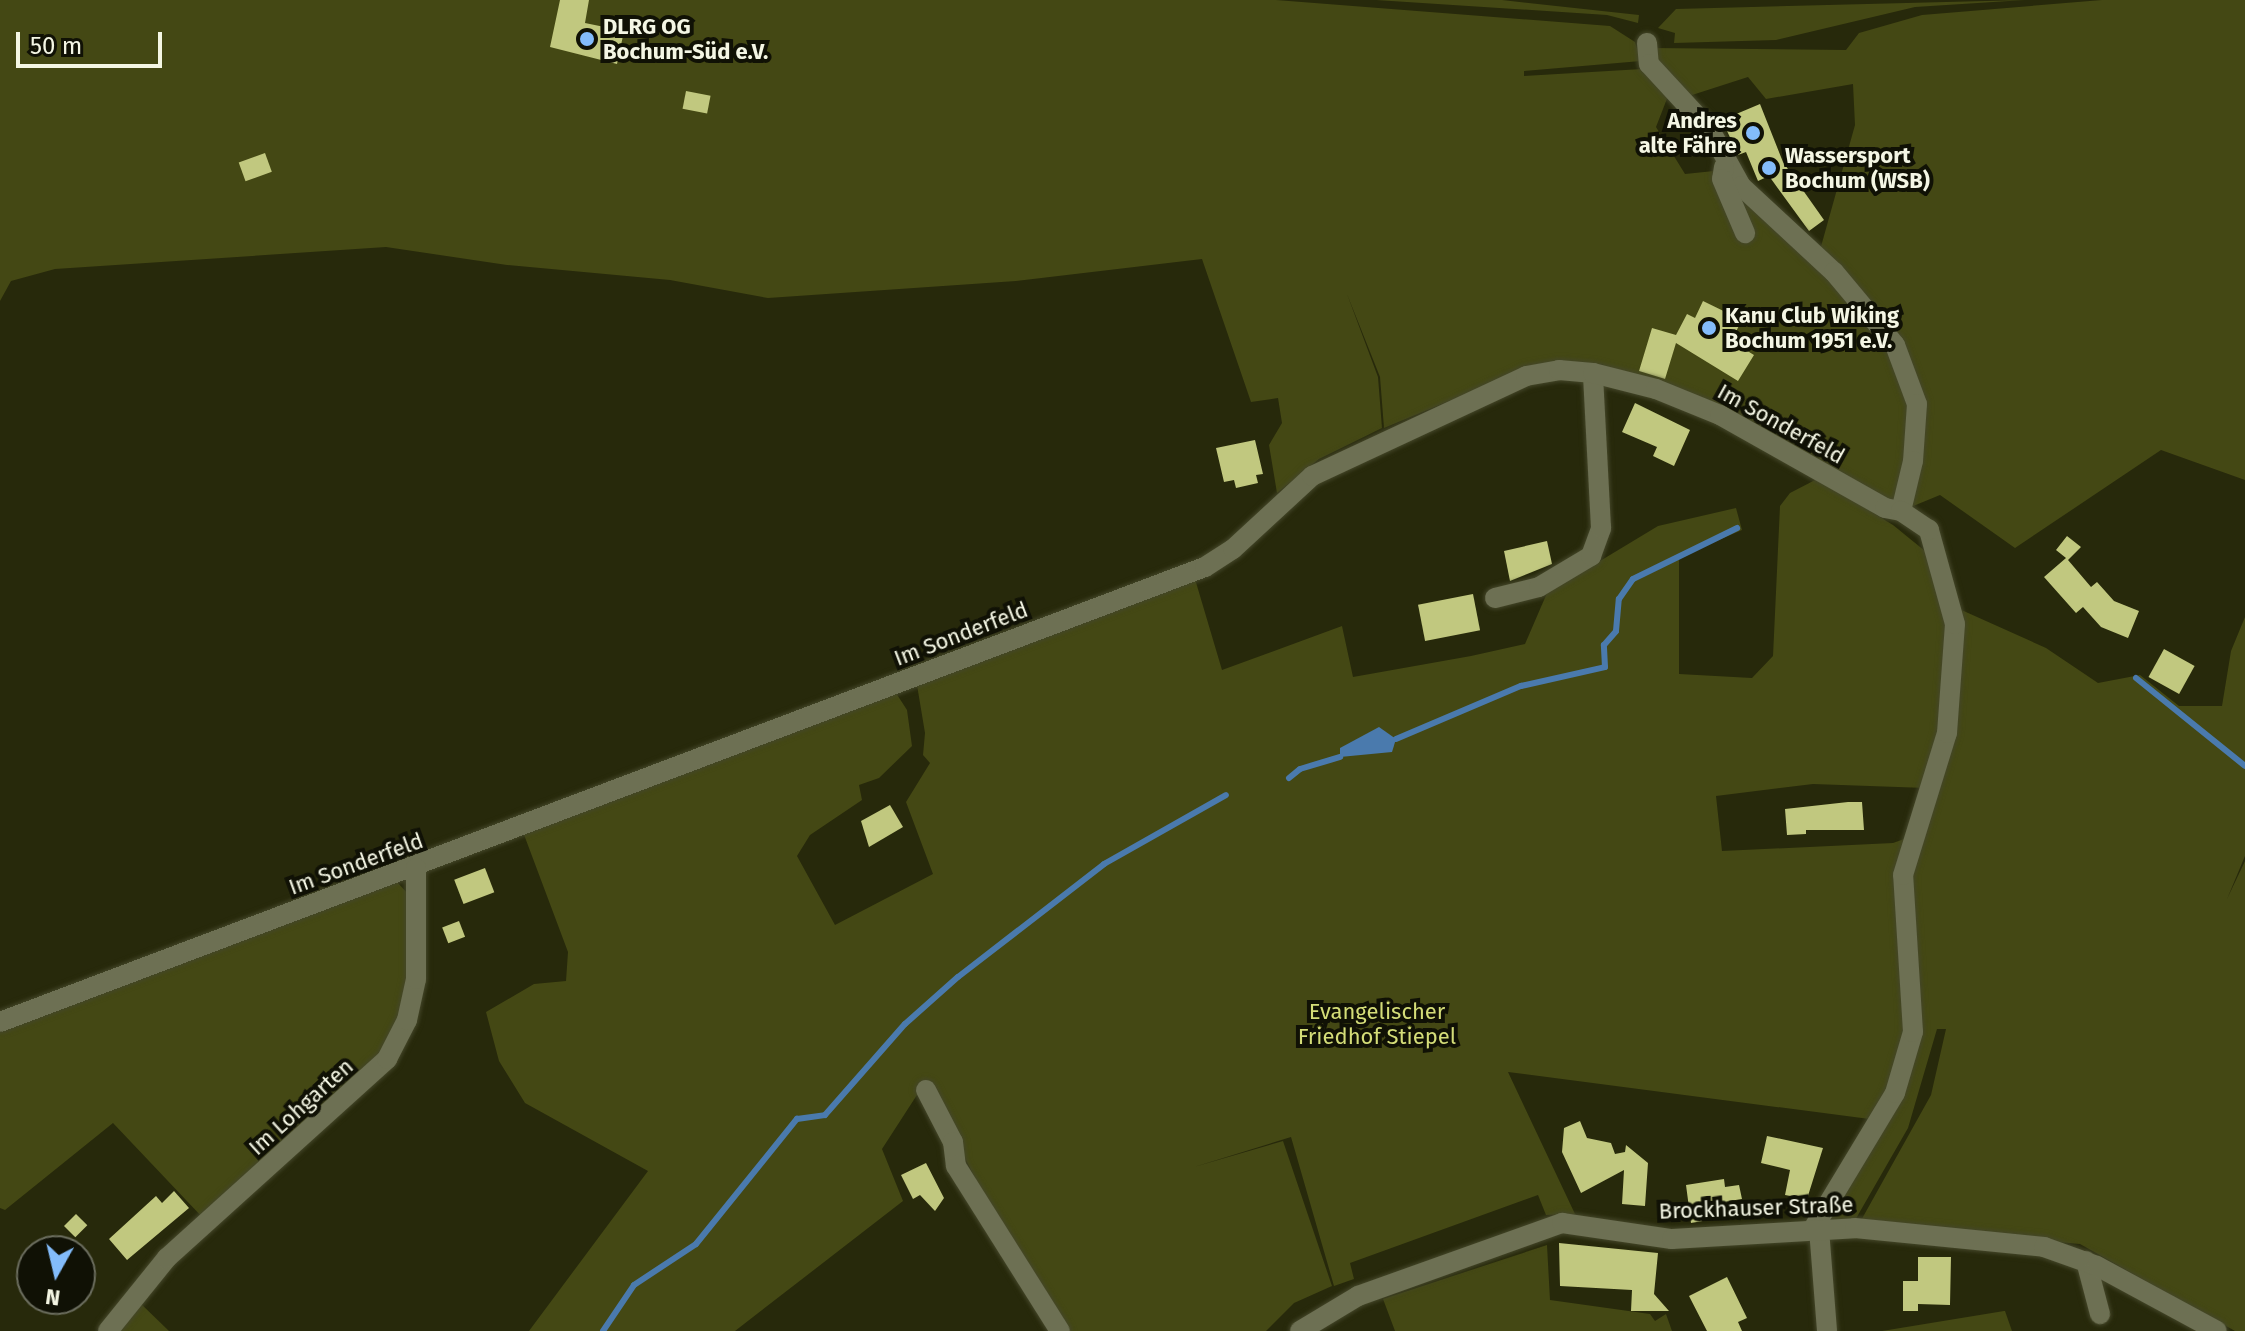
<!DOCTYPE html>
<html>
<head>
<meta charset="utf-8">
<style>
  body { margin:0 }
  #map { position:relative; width:2245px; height:1331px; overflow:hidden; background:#27290b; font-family:"Fira Sans",sans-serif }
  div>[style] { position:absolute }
  .green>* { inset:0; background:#444814 }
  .water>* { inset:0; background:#4a7aad }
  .stream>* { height:6px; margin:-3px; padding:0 3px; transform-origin:3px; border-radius:3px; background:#4a7aad }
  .building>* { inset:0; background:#c1c87f; transform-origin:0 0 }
  .roads { filter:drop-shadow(0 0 2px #444629) drop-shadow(0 0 2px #444629) }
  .minor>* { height:20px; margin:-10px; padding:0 10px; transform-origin:10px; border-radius:10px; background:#6d7053 }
  .dots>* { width:22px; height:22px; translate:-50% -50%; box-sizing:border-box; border:4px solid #101105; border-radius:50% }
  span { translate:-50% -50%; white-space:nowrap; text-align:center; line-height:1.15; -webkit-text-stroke:8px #101105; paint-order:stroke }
  .poi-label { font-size:22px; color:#f4f6e4; font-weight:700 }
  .left { translate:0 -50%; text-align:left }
  .right { translate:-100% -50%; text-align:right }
  .street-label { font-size:22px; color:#f4f6e4 }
  .park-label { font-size:22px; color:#d4dd78 }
  .north { position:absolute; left:16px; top:1235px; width:80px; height:80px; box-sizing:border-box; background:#101105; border:2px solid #6b6d5e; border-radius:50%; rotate:188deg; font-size:22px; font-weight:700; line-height:32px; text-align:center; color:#f4f6e4 }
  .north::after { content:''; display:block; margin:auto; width:28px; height:36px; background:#83bcfb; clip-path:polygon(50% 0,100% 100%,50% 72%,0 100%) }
  .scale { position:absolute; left:16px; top:32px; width:146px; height:36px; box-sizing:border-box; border:4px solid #f4f6e4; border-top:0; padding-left:10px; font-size:24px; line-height:28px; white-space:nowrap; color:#f4f6e4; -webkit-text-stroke:6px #101105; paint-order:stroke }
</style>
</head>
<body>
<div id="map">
  <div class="green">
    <i style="clip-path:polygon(0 0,1276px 0,1610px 26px,1635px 42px,1641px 61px,1524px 71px,1524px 76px,1642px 69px,1670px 91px,1656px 127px,1685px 174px,1714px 171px,1875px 323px,1912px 405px,1900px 508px,1659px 385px,1601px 364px,1557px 363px,1526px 369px,1384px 428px,1380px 377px,1347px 294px,1378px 377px,1382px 428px,1319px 459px,1277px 493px,1269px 445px,1282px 423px,1278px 398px,1251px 402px,1202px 259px,1016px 281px,768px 298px,670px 280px,507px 265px,386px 247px,55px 269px,11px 281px,0 301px)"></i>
    <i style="clip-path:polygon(1376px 0,1502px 0,1639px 15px,1638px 23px,1607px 15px)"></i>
    <i style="clip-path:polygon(2025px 0,1915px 7px,1776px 40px,1674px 43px,1675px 33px,1658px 28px,1676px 9px)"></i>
    <i style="clip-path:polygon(2102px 0,2245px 0,2245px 480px,2161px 450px,2015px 548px,1940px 495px,1906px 509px,1922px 403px,1820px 250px,1855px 125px,1853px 84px,1766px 99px,1748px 77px,1689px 96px,1664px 76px,1652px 48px,1846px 50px,1859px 33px,1922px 15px)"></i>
    <i style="clip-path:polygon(1817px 479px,1893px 525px,1925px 551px,1950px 621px,1944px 730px,1926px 788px,1813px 784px,1716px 796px,1722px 851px,1893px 843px,1910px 837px,1909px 1033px,1877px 1120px,1508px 1072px,1575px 1214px,1546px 1215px,1538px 1195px,1350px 1263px,1354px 1279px,1334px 1286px,1291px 1137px,1194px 1167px,1283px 1141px,1332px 1286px,1294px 1303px,1266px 1331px,1067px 1331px,1010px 1247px,926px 1081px,882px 1149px,903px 1201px,735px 1331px,529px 1331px,648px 1171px,525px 1103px,499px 1061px,486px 1012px,534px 984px,566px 981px,568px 952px,523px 832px,896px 693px,907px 710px,912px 746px,879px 778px,859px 785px,862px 800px,810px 835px,797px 856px,835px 925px,933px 874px,906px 802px,930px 763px,923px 755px,925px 733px,917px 685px,1195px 579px,1222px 670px,1342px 626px,1353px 677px,1471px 656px,1525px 644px,1547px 593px,1658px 526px,1736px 508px,1742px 530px,1679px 557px,1679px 674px,1752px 678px,1773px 656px,1780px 506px,1790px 493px)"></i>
    <i style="clip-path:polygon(1957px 608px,2046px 648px,2098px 683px,2140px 675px,2179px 706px,2222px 706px,2231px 651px,2245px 617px,2245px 856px,2227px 899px,2245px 861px,2245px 1331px,2235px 1331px,2080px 1244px,1859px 1224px,1931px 1095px,1946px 1029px,1937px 1029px,1908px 1128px,1854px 1222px,1825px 1218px,1910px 1062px,1905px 874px,1959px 701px,1962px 647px)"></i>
    <i style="clip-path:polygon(397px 882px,410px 896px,413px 929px,401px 1020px,383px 1056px,203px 1218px,113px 1123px,5px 1210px,0 1208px,0 1030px)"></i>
    <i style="clip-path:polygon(1547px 1245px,1550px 1300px,1650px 1314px,1655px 1321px,1666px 1314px,1672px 1331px,1395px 1331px,1383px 1299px)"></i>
    <i style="clip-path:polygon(138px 1301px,169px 1331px,120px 1331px)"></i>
    <i style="clip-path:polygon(2005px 1311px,2012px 1331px,1882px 1331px,2004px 1311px)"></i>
  </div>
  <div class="water">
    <i style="clip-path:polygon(1379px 727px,1396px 739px,1392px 752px,1340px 757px,1340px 748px)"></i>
  </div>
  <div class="stream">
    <i style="left:2136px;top:678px;width:140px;rotate:38.9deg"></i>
    <i style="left:1396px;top:739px;width:136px;rotate:-23deg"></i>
    <i style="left:1521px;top:686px;width:86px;rotate:-12.7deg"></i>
    <i style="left:1605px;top:667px;width:22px;rotate:-93deg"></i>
    <i style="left:1604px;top:645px;width:18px;rotate:-49deg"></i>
    <i style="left:1616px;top:631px;width:32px;rotate:-85deg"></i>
    <i style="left:1619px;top:599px;width:24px;rotate:-55deg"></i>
    <i style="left:1633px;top:579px;width:116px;rotate:-26.1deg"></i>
    <i style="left:1289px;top:778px;width:14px;rotate:-39deg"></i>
    <i style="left:1300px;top:769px;width:42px;rotate:-16.7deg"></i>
    <i style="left:603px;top:1331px;width:55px;rotate:-56deg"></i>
    <i style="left:634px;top:1285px;width:74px;rotate:-33.5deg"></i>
    <i style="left:696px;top:1244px;width:161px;rotate:-51.1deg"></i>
    <i style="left:797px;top:1119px;width:28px;rotate:-8deg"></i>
    <i style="left:825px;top:1115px;width:121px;rotate:-48.7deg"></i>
    <i style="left:905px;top:1024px;width:71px;rotate:-41.6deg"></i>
    <i style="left:958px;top:977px;width:185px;rotate:-37.7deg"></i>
    <i style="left:1104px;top:864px;width:140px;rotate:-29.5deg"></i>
  </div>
  <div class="building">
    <i style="clip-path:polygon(560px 0,589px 0,585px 23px,624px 31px,617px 64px,550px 47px)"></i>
    <i style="left:686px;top:91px;width:25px;height:18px;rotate:11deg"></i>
    <i style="clip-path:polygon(1760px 104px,1783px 162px,1824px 220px,1809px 231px,1769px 176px,1758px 181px,1746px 152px,1738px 155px,1722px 120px)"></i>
    <i style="left:265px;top:153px;width:20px;height:28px;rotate:70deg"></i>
    <i style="clip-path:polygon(1703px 301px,1742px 320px,1731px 341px,1754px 355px,1738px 381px,1676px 343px,1665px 379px,1639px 371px,1652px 328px,1676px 335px,1687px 314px,1695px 318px)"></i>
    <i style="clip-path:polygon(1635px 403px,1690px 430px,1674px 466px,1653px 456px,1657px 447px,1622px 432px)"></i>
    <i style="clip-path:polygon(1255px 440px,1263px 474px,1256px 475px,1258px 483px,1236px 488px,1234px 480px,1224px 482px,1216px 448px)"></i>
    <i style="clip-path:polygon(2067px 536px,2081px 547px,2068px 560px,2091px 587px,2097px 582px,2114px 601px,2139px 611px,2128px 638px,2101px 627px,2083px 607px,2076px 613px,2044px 577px,2066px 558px,2056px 550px)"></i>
    <i style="clip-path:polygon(1547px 541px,1552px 564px,1510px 581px,1504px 551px)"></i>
    <i style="left:1473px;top:594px;width:37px;height:56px;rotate:79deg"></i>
    <i style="left:2164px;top:649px;width:35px;height:32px;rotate:29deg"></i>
    <i style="clip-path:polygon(1848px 802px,1862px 802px,1864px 830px,1806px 830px,1806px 834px,1787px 835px,1785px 809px)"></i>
    <i style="clip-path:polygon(890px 805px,903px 827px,869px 847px,861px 821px)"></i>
    <i style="left:485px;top:868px;width:26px;height:33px;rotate:69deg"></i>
    <i style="left:459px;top:921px;width:17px;height:18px;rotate:69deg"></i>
    <i style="clip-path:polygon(1580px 1121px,1587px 1138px,1611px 1143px,1615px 1154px,1625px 1152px,1626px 1145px,1648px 1163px,1645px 1206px,1622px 1204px,1624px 1170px,1581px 1193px,1562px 1152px,1564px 1128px)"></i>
    <i style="clip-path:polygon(1767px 1136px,1823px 1148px,1807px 1199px,1785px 1195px,1790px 1170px,1761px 1163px)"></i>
    <i style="clip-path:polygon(926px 1163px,944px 1198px,935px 1211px,920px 1195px,913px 1199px,901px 1175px)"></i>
    <i style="clip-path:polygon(1724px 1179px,1725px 1187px,1739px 1185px,1742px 1199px,1729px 1201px,1732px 1216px,1691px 1223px,1686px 1185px)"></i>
    <i style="clip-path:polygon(174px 1191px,189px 1208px,127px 1260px,109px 1239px,156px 1196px,162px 1203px)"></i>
    <i style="left:76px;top:1214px;width:16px;height:17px;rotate:45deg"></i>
    <i style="clip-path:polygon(1559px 1243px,1658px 1253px,1654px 1294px,1669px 1311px,1631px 1311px,1632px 1290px,1560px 1286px)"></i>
    <i style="clip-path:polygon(1918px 1257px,1951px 1257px,1950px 1305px,1918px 1304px,1918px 1311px,1903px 1311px,1903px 1281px,1918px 1281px)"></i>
    <i style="clip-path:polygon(1727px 1277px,1747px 1318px,1738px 1322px,1742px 1331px,1707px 1331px,1689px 1296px)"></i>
  </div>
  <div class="roads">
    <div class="minor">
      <i style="left:1647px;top:43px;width:21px;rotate:85deg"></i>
      <i style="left:1649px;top:64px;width:90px;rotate:47.3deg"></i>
      <i style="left:1710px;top:130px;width:64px;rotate:61deg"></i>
      <i style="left:1741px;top:186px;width:127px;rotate:42.8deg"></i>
      <i style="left:1834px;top:272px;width:95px;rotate:50.1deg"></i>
      <i style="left:1895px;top:345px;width:63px;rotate:69.6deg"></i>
      <i style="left:1917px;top:404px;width:57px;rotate:94deg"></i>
      <i style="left:1913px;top:461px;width:51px;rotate:103.5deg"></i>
      <i style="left:1724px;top:167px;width:12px;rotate:99deg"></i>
      <i style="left:1722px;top:179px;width:59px;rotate:66.9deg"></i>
      <i style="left:1495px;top:598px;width:45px;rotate:-14deg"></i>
      <i style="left:1539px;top:587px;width:61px;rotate:-30.8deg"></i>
      <i style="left:1591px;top:556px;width:30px;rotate:-70deg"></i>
      <i style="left:1601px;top:528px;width:155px;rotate:-93deg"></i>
      <i style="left:0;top:1022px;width:1288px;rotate:-20.69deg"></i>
      <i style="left:1205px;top:567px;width:33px;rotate:-33deg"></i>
      <i style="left:1233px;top:549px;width:108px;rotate:-42.7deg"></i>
      <i style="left:1312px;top:476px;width:236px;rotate:-25deg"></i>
      <i style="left:1526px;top:376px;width:34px;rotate:-10deg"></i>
      <i style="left:1559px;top:370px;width:34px;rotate:5deg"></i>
      <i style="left:1593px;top:373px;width:65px;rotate:14.3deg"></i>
      <i style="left:1656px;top:389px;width:69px;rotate:22.1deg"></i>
      <i style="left:1720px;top:415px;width:189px;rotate:29.4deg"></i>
      <i style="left:1885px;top:508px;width:16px;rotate:11deg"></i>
      <i style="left:926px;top:1090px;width:59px;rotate:62.6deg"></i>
      <i style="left:953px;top:1142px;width:24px;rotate:83deg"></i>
      <i style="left:956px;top:1166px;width:195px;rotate:57.8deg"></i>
      <i style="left:1813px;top:1229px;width:159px;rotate:-58.9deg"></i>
      <i style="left:1895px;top:1093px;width:64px;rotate:-73.6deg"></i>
      <i style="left:1913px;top:1032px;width:157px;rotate:-93.6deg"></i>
      <i style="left:1903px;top:875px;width:149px;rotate:-72.8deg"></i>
      <i style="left:1947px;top:733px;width:109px;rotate:-85.8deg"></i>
      <i style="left:1955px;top:624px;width:98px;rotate:-105.5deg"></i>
      <i style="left:1929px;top:530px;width:34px;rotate:-146deg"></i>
      <i style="left:1819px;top:1229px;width:102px;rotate:85.5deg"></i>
      <i style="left:2086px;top:1261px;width:55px;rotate:75.2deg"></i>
      <i style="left:108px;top:1331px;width:94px;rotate:-51.1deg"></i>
      <i style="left:167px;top:1258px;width:297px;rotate:-42.1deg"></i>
      <i style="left:387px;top:1059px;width:44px;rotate:-62.9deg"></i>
      <i style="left:407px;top:1020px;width:42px;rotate:-77.6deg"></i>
      <i style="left:416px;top:979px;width:111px;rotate:-90deg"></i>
      <i style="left:1300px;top:1331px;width:68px;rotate:-31.1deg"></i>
      <i style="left:1358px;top:1296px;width:217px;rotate:-19.7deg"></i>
      <i style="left:1562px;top:1223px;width:111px;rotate:8.3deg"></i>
      <i style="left:1672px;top:1239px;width:183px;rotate:-3.4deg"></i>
      <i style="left:1855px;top:1228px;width:190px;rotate:5.7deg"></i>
      <i style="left:2044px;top:1247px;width:56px;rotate:19.7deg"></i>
      <i style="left:2097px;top:1266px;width:136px;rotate:28.4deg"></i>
    </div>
  </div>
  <div class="dots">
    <i style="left:587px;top:39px;background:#83bcfb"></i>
    <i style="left:1753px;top:133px;background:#83bcfb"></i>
    <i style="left:1769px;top:168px;background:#83bcfb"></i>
    <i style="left:1709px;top:328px;background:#83bcfb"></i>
  </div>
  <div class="poi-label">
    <span class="left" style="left:603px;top:39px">DLRG OG<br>Bochum-Süd e.V.</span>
    <span class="right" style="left:1737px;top:133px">Andres<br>alte Fähre</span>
    <span class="left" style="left:1785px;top:168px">Wassersport<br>Bochum (WSB)</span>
    <span class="left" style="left:1725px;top:328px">Kanu Club Wiking<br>Bochum 1951 e.V.</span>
  </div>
  <div class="street-label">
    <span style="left:1781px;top:424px;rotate:29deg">Im Sonderfeld</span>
    <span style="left:961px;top:634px;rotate:-21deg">Im Sonderfeld</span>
    <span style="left:356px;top:864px;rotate:-20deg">Im Sonderfeld</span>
    <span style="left:301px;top:1107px;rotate:-42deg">Im Lohgarten</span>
    <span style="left:1756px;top:1208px;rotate:-2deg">Brockhauser Straße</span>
  </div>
  <div class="park-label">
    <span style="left:1377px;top:1024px">Evangelischer<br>Friedhof Stiepel</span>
  </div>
  <div class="north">N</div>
  <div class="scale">50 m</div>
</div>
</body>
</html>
